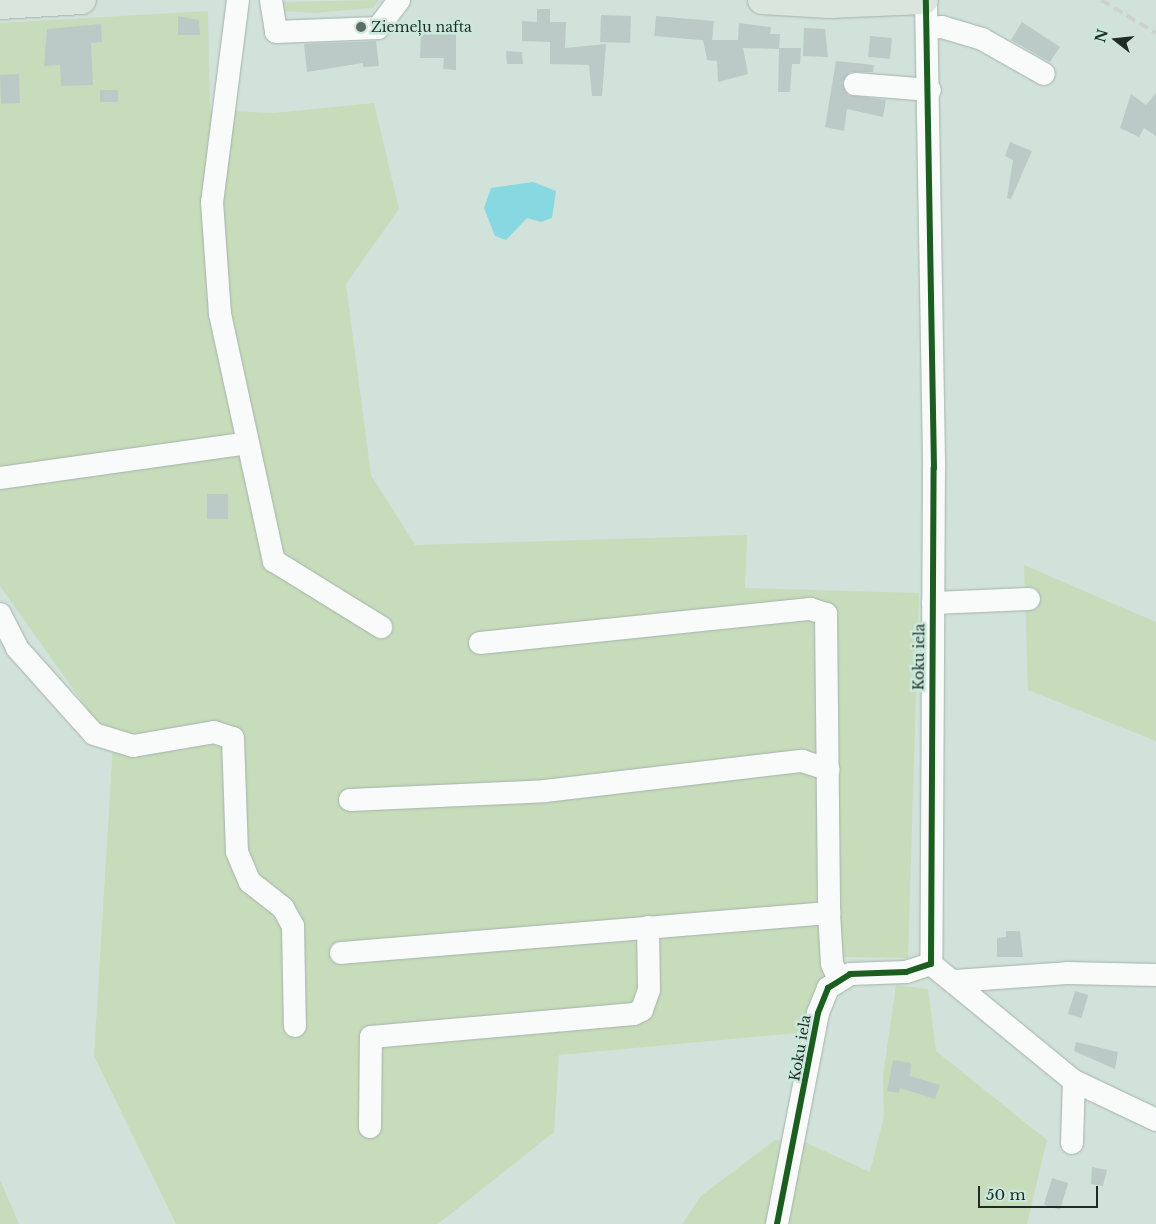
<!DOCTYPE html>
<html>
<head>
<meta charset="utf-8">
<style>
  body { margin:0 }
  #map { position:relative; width:1156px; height:1224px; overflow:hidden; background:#d1e2db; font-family:"Libre Baskerville",serif }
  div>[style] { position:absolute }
  .green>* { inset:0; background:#c7dcbb }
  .water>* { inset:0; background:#87d8e1 }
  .building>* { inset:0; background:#bbcac6; transform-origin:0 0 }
  .roads { filter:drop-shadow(0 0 1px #a4b2ac) drop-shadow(0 0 1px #a4b2ac) }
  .minor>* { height:22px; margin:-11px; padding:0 11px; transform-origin:11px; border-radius:11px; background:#f8fbfa }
  .major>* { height:28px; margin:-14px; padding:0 14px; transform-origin:14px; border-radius:14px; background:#dae5de }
  .rail>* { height:4px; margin-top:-2px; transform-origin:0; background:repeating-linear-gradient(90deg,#cdd1cf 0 10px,transparent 0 15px) }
  .cycleway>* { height:6px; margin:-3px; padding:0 3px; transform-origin:3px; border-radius:3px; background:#1b5e20 }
  .dots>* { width:14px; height:14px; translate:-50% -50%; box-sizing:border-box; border:2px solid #cae9dc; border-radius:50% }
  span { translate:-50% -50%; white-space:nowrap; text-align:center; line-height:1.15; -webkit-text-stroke:5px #cae9dc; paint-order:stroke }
  .poi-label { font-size:14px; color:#1f2b26 }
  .left { translate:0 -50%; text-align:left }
  .street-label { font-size:14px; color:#1f2b26 }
  .north { position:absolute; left:1091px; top:15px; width:50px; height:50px; -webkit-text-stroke:4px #cae9dc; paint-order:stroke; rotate:286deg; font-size:14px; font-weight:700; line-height:20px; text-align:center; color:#1f2b26 }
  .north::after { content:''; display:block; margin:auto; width:18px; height:22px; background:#1f2b26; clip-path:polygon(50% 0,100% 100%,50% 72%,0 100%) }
  .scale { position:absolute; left:978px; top:1186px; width:120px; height:22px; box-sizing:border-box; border:2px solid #1f2b26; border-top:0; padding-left:6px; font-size:15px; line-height:18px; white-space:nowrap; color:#1f2b26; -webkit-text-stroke:4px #cae9dc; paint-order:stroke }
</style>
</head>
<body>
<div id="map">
  <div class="green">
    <i style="clip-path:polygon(379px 0,373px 8px,315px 13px,281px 11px,279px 2px)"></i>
    <i style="clip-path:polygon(208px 11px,210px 110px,274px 113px,374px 103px,399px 209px,346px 284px,371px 475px,415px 545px,747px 535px,745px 588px,919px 593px,908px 958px,845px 957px,818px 987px,797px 1033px,559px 1055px,554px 1132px,438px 1224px,176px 1224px,94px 1056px,113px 745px,0 586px,0 23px)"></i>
    <i style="clip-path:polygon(1024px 565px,1156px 622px,1156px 741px,1028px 690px)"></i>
    <i style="clip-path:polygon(896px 985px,928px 989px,936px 1051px,1047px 1140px,1027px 1224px,682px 1224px,701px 1196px,775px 1140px,807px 1143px,870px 1172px,884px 1117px,883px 1076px)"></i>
    <i style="clip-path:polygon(0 1180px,19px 1224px,0 1224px)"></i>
  </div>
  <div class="water">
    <i style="clip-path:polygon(533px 182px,556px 191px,552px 218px,541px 222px,527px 218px,506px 240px,495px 236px,484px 208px,491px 188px)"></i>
  </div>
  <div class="building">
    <i style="clip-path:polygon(537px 9px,550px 9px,550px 22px,566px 22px,565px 48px,606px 44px,602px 96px,592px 96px,589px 65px,550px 64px,550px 42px,522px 41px,522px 21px,537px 22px)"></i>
    <i style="left:601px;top:15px;width:30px;height:27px;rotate:2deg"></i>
    <i style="clip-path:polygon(178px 16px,199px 20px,200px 35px,178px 35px)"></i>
    <i style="left:656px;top:16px;width:58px;height:20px;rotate:5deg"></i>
    <i style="clip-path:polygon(1022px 22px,1060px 47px,1050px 62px,1011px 40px)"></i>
    <i style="clip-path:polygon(739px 23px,771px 27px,770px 34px,780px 34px,779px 49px,743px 48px,748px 74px,718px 82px,717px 61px,707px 60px,703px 40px,738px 40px)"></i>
    <i style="clip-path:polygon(101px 24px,102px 42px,91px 43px,93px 85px,61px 86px,60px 65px,44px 66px,47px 29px)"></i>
    <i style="clip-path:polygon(804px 28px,825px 29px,828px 57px,803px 56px)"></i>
    <i style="clip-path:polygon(421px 31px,456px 31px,456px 70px,443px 69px,444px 58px,420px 58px)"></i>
    <i style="left:870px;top:36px;width:22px;height:21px;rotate:5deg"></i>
    <i style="clip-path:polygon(376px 41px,379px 66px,363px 67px,363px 63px,307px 72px,304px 44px)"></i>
    <i style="clip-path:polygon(779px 48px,801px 48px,800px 64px,792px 64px,790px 92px,778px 92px)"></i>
    <i style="clip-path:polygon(506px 51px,522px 52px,523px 64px,507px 64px)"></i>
    <i style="clip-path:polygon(836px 61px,874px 65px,873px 72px,850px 72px,842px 83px,848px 95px,886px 100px,883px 117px,847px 109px,844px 131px,825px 127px)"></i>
    <i style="left:19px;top:74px;width:29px;height:19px;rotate:88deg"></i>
    <i style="left:100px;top:90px;width:18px;height:12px"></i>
    <i style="clip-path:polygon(1156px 93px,1156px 136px,1144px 128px,1139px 137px,1120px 128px,1131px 94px,1146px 105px)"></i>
    <i style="clip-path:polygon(1010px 142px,1032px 151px,1011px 199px,1007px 198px,1013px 160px,1005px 156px)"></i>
    <i style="left:207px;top:494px;width:21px;height:25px"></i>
    <i style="clip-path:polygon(1006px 931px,1020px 931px,1023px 957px,997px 957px,997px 938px,1006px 937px)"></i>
    <i style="left:1075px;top:991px;width:14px;height:24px;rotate:17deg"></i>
    <i style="clip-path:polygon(1076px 1042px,1118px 1052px,1115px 1069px,1074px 1051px)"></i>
    <i style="clip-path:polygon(893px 1060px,911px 1063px,910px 1076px,940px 1085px,935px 1099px,900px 1088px,899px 1093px,887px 1091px)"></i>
    <i style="clip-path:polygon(1092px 1167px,1107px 1170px,1103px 1186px,1091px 1184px)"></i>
    <i style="left:1052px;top:1178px;width:17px;height:28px;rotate:17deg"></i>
  </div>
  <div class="roads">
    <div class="minor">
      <i style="left:238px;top:0;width:204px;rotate:97.3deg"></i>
      <i style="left:212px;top:202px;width:112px;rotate:85.9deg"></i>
      <i style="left:220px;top:314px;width:253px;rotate:77.7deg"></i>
      <i style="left:274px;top:561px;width:126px;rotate:31.7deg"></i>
      <i style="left:271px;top:0;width:32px;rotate:81deg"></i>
      <i style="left:276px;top:32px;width:102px;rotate:-2.2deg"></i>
      <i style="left:378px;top:28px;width:35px;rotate:-53deg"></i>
      <i style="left:926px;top:0;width:468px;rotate:89deg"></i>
      <i style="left:934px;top:468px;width:496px;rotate:90.3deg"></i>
      <i style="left:930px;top:28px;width:12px;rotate:-5deg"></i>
      <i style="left:942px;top:27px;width:42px;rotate:16.7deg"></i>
      <i style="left:982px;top:39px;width:71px;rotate:29.4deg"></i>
      <i style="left:855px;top:84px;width:75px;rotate:4.6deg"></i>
      <i style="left:0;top:478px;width:250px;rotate:-8deg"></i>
      <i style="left:933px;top:603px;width:96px;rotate:-2.4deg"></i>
      <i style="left:0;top:614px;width:38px;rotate:63deg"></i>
      <i style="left:17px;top:648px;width:115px;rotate:48.2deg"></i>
      <i style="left:94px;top:734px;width:41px;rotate:17.1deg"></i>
      <i style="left:133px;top:746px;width:82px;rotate:-9.8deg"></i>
      <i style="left:214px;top:732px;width:20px;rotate:18deg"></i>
      <i style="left:233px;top:738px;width:114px;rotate:88deg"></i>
      <i style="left:237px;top:852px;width:33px;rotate:67deg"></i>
      <i style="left:250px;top:882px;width:42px;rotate:38.2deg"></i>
      <i style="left:283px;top:908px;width:21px;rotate:61deg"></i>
      <i style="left:293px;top:926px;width:100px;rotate:88.9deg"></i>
      <i style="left:480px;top:643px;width:332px;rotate:-5.9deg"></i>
      <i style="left:810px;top:609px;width:17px;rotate:17deg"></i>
      <i style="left:826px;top:614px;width:299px;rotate:89.4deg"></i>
      <i style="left:829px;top:913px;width:51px;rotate:86.6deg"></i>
      <i style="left:832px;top:964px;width:17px;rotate:65deg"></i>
      <i style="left:350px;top:800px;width:195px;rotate:-2.6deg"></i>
      <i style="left:545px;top:791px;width:259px;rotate:-6.7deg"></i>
      <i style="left:802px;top:761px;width:28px;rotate:18deg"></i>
      <i style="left:341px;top:953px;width:490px;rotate:-4.7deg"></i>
      <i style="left:931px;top:964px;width:185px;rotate:39.3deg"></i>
      <i style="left:1074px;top:1081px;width:91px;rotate:25.4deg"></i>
      <i style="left:954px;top:981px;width:113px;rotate:-4deg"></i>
      <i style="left:1067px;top:973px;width:89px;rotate:1.3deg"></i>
      <i style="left:370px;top:1127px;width:90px;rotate:-89.4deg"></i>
      <i style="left:371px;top:1037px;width:264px;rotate:-5deg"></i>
      <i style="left:634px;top:1014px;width:9px;rotate:-27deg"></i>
      <i style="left:642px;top:1010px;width:21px;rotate:-71deg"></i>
      <i style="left:649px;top:990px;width:63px;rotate:-90.9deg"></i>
      <i style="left:1072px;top:1143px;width:62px;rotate:-88.2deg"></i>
      <i style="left:777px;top:1224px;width:215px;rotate:-79deg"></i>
      <i style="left:818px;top:1013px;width:27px;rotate:-68deg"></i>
      <i style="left:828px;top:988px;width:26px;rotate:-32deg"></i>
      <i style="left:850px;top:974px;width:56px;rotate:-2deg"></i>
      <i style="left:906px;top:972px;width:26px;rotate:-18deg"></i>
    </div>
    <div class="major">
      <i style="left:762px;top:0;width:67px;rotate:3.4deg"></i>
      <i style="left:829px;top:4px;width:95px;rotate:-2.4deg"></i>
      <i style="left:0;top:5px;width:82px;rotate:-3.5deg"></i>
    </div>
  </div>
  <div class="rail">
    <i style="left:1101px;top:0;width:64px;rotate:31deg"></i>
  </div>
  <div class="cycleway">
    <i style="left:777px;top:1224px;width:215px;rotate:-79deg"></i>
    <i style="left:818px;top:1013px;width:27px;rotate:-68deg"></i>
    <i style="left:828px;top:988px;width:26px;rotate:-32deg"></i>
    <i style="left:850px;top:974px;width:56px;rotate:-2deg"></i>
    <i style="left:906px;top:972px;width:26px;rotate:-18deg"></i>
    <i style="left:931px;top:964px;width:496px;rotate:-89.7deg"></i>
    <i style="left:934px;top:468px;width:468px;rotate:-91deg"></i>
  </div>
  <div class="dots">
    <i style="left:361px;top:27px;background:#5d6b65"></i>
  </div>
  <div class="poi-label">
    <span class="left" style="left:371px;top:27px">Ziemeļu nafta</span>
  </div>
  <div class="street-label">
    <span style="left:919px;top:657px;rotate:-89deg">Koku iela</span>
    <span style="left:800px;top:1048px;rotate:-80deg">Koku iela</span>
  </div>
  <div class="north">N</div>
  <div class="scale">50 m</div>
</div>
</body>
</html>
